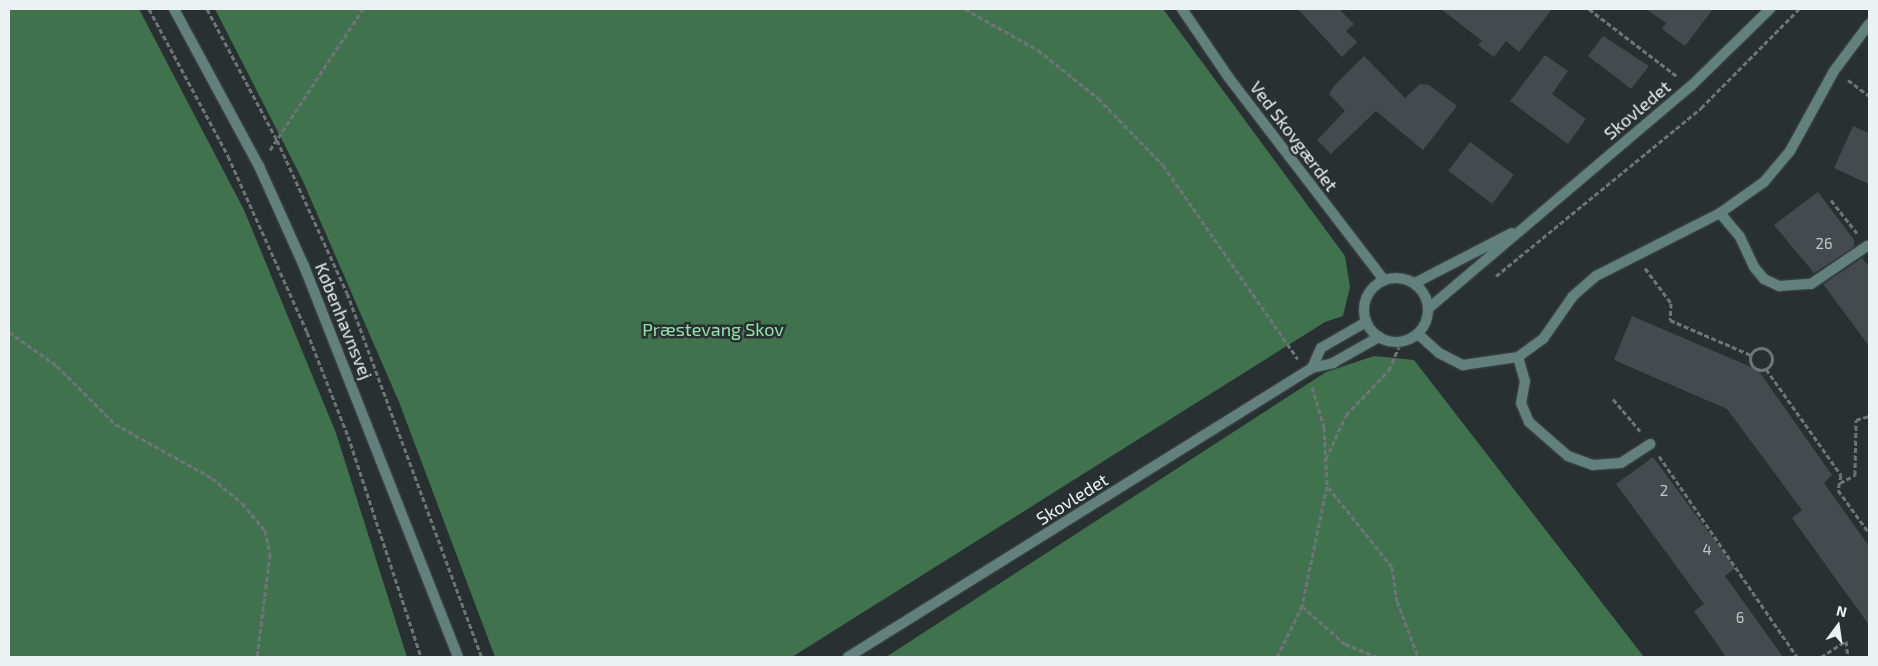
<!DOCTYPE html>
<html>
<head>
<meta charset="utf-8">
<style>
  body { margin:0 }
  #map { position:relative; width:1878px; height:666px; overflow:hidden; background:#283032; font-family:"Exo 2",sans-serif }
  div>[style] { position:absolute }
  .forest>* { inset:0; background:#3f724d }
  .building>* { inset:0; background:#454a4f; transform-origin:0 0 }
  .path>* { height:3px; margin-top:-1.5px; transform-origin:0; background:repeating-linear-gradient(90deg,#6e7577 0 5px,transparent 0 7.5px) }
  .path>.ring { margin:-1.5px; padding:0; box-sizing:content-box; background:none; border:3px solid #6e7577; border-radius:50% }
  .roads { filter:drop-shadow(0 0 1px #434b4d) drop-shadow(0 0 1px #434b4d) }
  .service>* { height:10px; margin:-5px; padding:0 5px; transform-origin:5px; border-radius:5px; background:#62817c }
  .minor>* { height:10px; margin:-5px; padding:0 5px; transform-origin:5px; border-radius:5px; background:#62817c }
  .tertiary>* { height:10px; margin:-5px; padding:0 5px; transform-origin:5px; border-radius:5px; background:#62817c }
  .tertiary>.ring { margin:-5px; padding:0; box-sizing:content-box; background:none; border:10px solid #62817c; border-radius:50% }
  span { translate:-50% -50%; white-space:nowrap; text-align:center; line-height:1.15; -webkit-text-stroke:5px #283032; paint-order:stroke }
  .number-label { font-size:15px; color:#c2c7c9 }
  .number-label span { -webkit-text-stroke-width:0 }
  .street-label { font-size:18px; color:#ecf1f2 }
  .park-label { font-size:18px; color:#94e2a8 }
  .frame { position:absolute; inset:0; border:10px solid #ecf1f2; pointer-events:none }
  .north { position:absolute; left:1813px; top:601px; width:50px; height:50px; -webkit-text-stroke:4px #283032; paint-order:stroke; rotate:14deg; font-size:14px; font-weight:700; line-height:20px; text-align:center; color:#ecf1f2 }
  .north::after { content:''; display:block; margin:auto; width:18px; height:22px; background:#ecf1f2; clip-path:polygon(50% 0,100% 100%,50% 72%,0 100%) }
</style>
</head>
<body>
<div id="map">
  <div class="forest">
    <i style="clip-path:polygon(9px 9px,139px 9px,244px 210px,336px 433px,407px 657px,9px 657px)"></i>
    <i style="clip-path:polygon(215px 9px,1163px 9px,1345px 256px,1350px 287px,1343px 316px,1325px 322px,792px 657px,495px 657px,399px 402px,302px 179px)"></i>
    <i style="clip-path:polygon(1374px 356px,1414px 360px,1644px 657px,886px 657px,1326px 372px)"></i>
  </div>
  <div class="building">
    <i style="clip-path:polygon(1298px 9px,1339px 9px,1354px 24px,1346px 31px,1357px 42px,1342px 57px)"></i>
    <i style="clip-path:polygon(1441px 9px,1552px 9px,1519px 52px,1506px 41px,1494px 57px,1478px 45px,1482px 41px)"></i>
    <i style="clip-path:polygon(1646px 9px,1713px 9px,1685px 46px,1662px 29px,1666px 23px)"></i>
    <i style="clip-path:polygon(1603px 36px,1649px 66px,1631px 89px,1588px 56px)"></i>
    <i style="clip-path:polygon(1545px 55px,1568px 71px,1552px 94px,1586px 119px,1568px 144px,1510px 101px)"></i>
    <i style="clip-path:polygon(1364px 56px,1405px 98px,1420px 84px,1429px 85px,1457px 106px,1423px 150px,1376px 111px,1331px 154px,1317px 140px,1345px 111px,1329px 94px,1334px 86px)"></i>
    <i style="clip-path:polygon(1853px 126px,1869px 133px,1869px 184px,1834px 168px)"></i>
    <i style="left:1470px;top:142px;width:55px;height:36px;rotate:37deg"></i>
    <i style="clip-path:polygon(1818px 192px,1854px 240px,1854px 247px,1814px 273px,1774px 225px)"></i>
    <i style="clip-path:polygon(1862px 258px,1869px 267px,1869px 346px,1823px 284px)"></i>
    <i style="clip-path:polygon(1632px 316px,1758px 370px,1832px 475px,1824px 483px,1869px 546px,1869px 625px,1792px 518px,1802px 510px,1727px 409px,1614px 360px)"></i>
    <i style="clip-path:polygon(1653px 457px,1735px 568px,1725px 576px,1783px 657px,1726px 657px,1694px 611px,1704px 604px,1616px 484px)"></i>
  </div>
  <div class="path">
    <i style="left:149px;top:9px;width:167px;rotate:61.7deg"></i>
    <i style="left:228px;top:156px;width:193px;rotate:65.8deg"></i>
    <i style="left:307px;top:332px;width:112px;rotate:68.5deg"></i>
    <i style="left:348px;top:436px;width:233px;rotate:71.7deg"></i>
    <i style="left:207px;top:9px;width:149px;rotate:61.9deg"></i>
    <i style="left:277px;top:140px;width:168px;rotate:65.4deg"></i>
    <i style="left:347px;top:293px;width:388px;rotate:69.7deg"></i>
    <i style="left:965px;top:9px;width:84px;rotate:29.3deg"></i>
    <i style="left:1038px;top:50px;width:77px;rotate:38.7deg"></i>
    <i style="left:1098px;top:98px;width:93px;rotate:45.9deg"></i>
    <i style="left:1163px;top:165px;width:236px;rotate:55.2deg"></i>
    <i style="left:1589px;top:9px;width:112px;rotate:37.4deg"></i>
    <i style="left:1848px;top:80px;width:26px;rotate:37deg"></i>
    <i style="left:270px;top:150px;width:169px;rotate:-56.6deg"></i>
    <i style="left:1831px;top:200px;width:42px;rotate:51.8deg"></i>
    <i style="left:1645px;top:268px;width:44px;rotate:53.4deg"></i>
    <i style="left:1671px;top:303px;width:17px;rotate:93deg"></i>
    <i style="left:1670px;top:320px;width:88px;rotate:23.4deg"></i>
    <i style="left:1496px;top:276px;width:265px;rotate:-39.3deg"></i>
    <i style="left:1701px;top:108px;width:139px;rotate:-45.3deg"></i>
    <i style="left:9px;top:332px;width:59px;rotate:35.3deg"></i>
    <i style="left:57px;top:366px;width:82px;rotate:45deg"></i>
    <i style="left:115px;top:424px;width:111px;rotate:29.1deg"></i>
    <i style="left:212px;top:478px;width:39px;rotate:40deg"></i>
    <i style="left:242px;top:503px;width:35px;rotate:50deg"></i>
    <i style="left:265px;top:530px;width:25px;rotate:78deg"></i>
    <i style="left:270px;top:554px;width:104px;rotate:97.2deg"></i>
    <i class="ring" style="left:1750px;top:348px;width:19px;height:19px"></i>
    <i style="left:1766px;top:369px;width:130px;rotate:54.7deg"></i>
    <i style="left:1841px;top:475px;width:15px;rotate:101deg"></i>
    <i style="left:1838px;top:490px;width:53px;rotate:54.2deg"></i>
    <i style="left:1312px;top:387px;width:42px;rotate:73.3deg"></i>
    <i style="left:1324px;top:427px;width:59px;rotate:87.1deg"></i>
    <i style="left:1327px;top:486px;width:123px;rotate:101.8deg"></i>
    <i style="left:1302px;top:606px;width:57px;rotate:41.5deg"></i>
    <i style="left:1345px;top:644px;width:35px;rotate:22deg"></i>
    <i style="left:1613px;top:399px;width:42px;rotate:49.8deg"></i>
    <i style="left:1659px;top:456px;width:244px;rotate:55.5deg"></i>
    <i style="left:1326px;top:459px;width:48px;rotate:-65.6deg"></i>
    <i style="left:1346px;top:415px;width:62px;rotate:-46.3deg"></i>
    <i style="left:1389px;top:370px;width:30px;rotate:-67deg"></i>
    <i style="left:1840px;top:483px;width:17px;rotate:-28deg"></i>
    <i style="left:1855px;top:475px;width:55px;rotate:-89deg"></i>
    <i style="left:1856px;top:420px;width:14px;rotate:-17deg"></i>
    <i style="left:1328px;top:487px;width:102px;rotate:51.3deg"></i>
    <i style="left:1392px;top:567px;width:34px;rotate:82deg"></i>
    <i style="left:1397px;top:601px;width:60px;rotate:69.4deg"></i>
    <i style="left:1277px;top:657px;width:57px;rotate:-63.9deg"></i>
    <i style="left:1821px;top:657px;width:30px;rotate:-33deg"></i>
    <i style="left:1846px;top:641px;width:16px;rotate:83deg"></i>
  </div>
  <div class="roads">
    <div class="service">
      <i style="left:1720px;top:213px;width:31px;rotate:50deg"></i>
      <i style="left:1740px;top:237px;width:33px;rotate:65deg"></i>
      <i style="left:1754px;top:267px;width:16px;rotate:50deg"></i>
      <i style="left:1764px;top:279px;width:17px;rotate:25deg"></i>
      <i style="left:1779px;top:286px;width:32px;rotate:-4deg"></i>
      <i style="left:1811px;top:284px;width:68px;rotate:-34.2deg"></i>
      <i style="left:1518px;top:357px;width:25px;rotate:74deg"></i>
      <i style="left:1525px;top:381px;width:22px;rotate:100deg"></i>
      <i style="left:1521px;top:403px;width:21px;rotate:67deg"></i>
      <i style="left:1529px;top:422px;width:52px;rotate:41.1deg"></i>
      <i style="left:1568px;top:456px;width:27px;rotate:20deg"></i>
      <i style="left:1593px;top:465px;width:28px;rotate:-4deg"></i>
      <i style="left:1621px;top:463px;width:35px;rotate:-33deg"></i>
    </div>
    <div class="minor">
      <i style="left:1182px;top:9px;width:83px;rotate:55.7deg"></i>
      <i style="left:1229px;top:78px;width:255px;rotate:52.5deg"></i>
      <i style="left:1418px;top:334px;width:28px;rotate:42deg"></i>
      <i style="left:1439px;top:353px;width:27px;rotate:27deg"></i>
      <i style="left:1463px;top:365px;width:56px;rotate:-8.3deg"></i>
      <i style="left:1518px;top:357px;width:31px;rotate:-36deg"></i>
      <i style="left:1543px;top:339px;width:52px;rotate:-55.1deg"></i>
      <i style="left:1573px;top:296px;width:30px;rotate:-41deg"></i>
      <i style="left:1596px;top:276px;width:139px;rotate:-26.9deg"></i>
      <i style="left:1720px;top:213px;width:54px;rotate:-35.2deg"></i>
      <i style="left:1764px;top:182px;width:40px;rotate:-50deg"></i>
      <i style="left:1790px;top:151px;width:91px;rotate:-61.2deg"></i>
      <i style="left:1834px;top:71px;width:59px;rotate:-53.3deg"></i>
    </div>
    <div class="tertiary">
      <i style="left:174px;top:9px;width:179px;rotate:61.6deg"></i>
      <i style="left:259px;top:166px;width:110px;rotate:65.8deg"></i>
      <i style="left:304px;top:266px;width:420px;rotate:68.5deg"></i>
      <i class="ring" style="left:1364px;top:278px;width:54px;height:54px"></i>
      <i style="left:1415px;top:283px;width:109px;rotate:-27.3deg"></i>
      <i style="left:1429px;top:308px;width:342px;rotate:-40.3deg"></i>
      <i style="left:1690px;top:87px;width:112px;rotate:-44.3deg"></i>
      <i style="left:1312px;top:368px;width:22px;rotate:-66deg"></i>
      <i style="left:1321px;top:348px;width:52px;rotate:-30deg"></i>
      <i style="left:848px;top:657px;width:547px;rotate:-31.92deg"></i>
      <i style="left:1312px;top:368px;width:22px;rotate:-13deg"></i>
      <i style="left:1333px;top:363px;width:53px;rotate:-29.5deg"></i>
    </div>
  </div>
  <div class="number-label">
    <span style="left:1824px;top:244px">26</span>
    <span style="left:1664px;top:491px">2</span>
    <span style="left:1707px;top:550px">4</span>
    <span style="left:1740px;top:618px">6</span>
  </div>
  <div class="street-label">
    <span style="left:1637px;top:110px;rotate:-40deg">Skovledet</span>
    <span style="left:1294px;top:136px;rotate:53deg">Ved Skovgærdet</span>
    <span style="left:344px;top:321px;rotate:68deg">Københavnsvej</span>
    <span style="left:1072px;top:499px;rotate:-32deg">Skovledet</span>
  </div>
  <div class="park-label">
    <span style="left:713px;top:329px">Præstevang Skov</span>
  </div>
  <div class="frame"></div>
  <div class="north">N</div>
</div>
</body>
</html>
